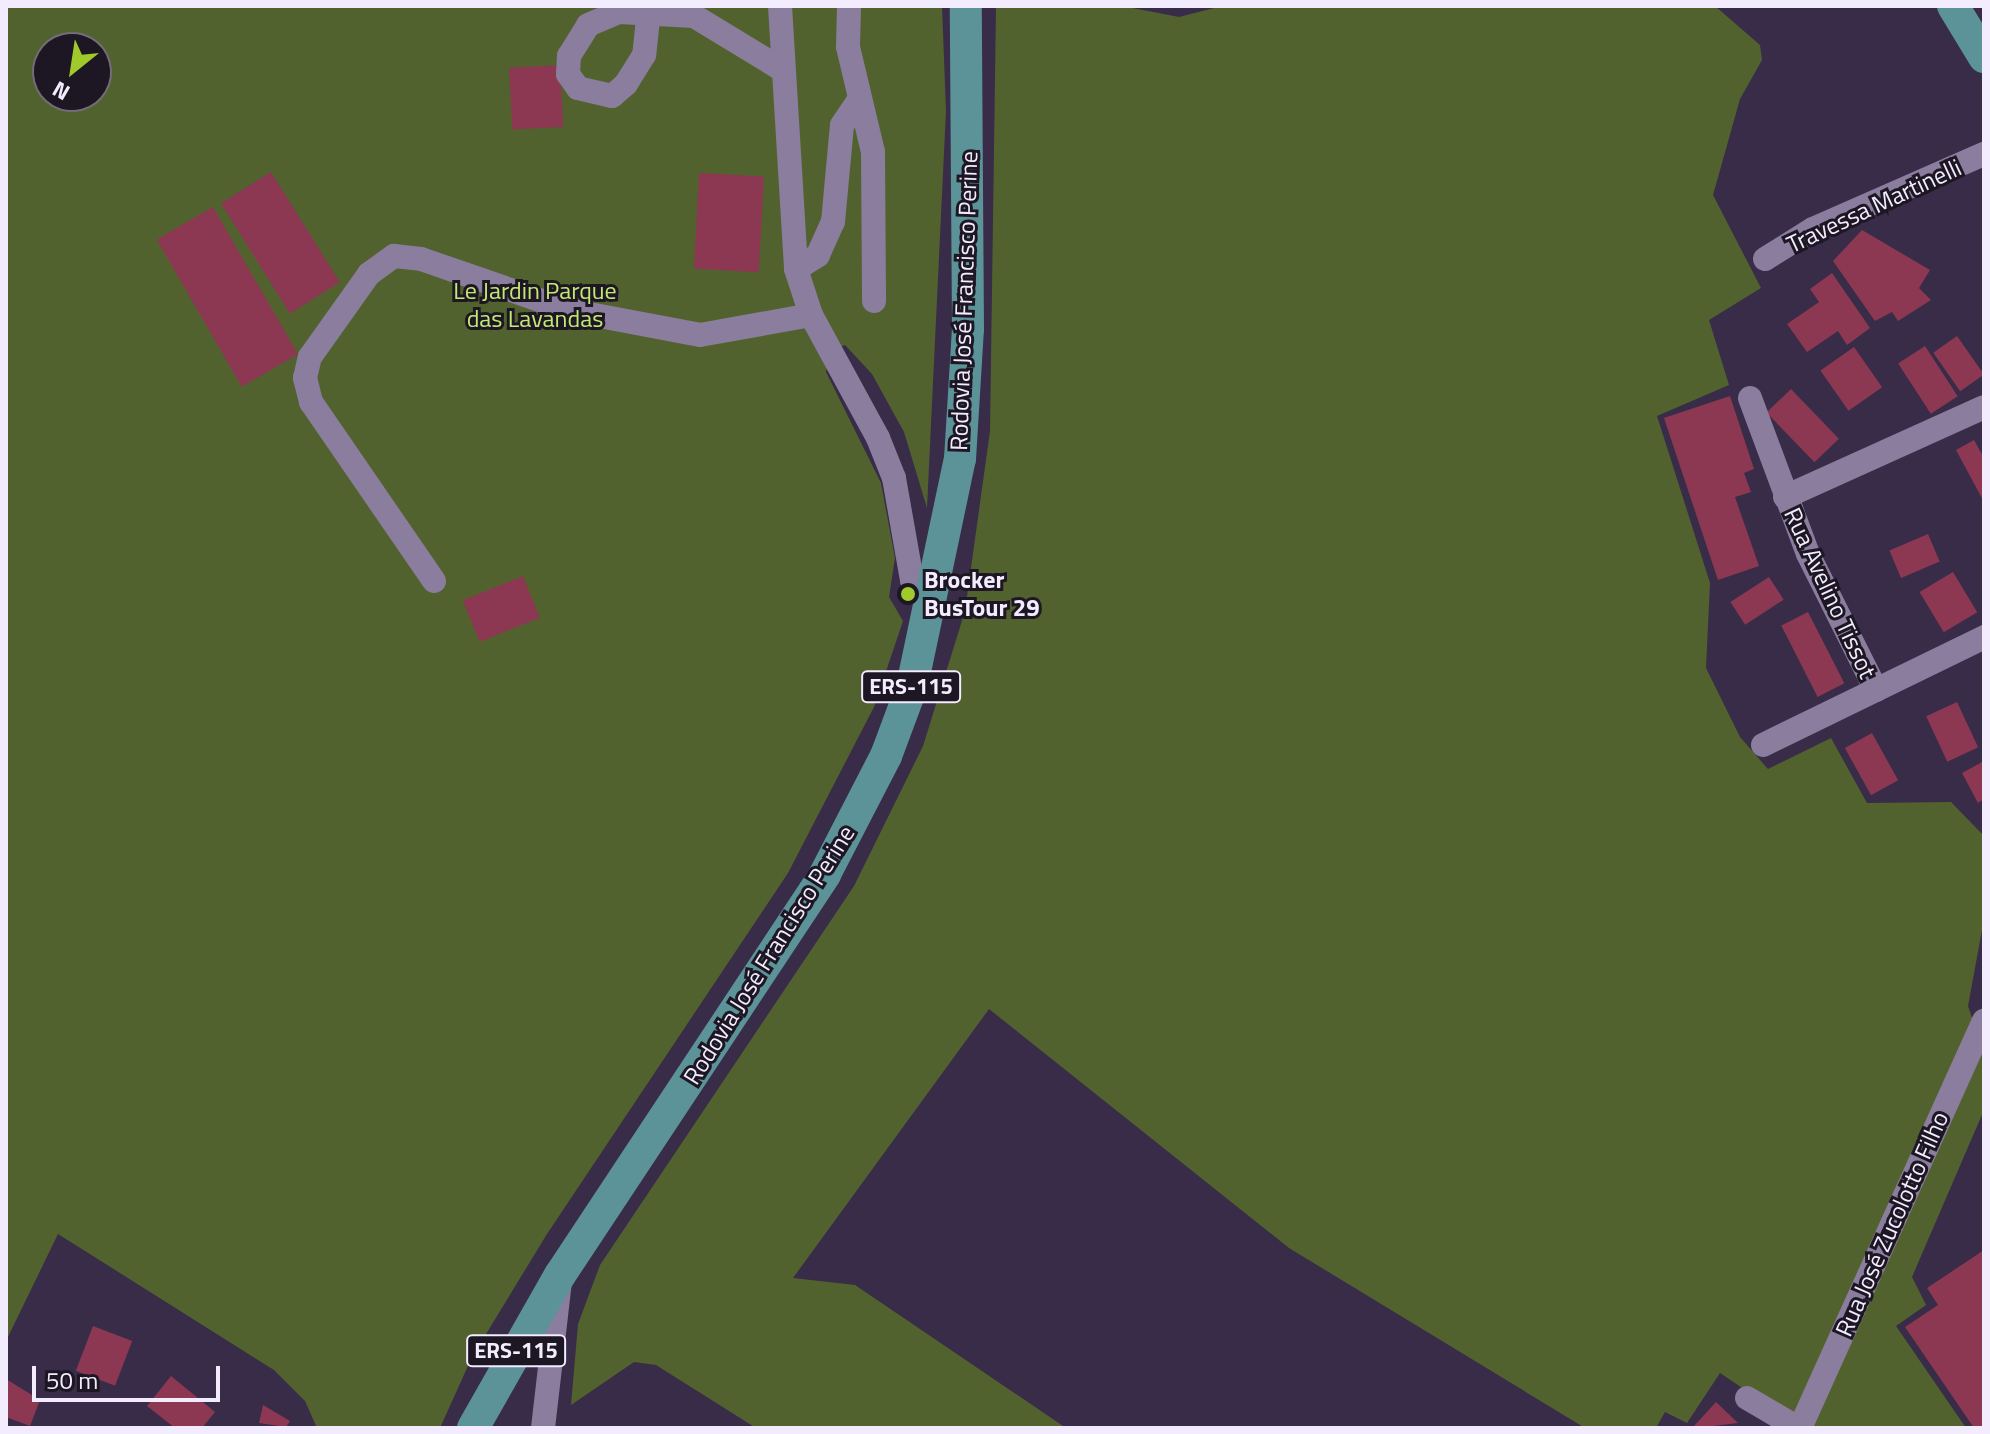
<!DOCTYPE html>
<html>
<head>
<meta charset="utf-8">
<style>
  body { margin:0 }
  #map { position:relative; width:1990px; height:1434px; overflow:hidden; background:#382c48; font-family:"Titillium Web",sans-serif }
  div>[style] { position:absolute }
  .green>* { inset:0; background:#52622f }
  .building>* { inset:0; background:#8d3852; transform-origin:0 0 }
  .minor>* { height:24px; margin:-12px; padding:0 12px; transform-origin:12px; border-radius:12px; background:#8a7d9e }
  .major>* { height:32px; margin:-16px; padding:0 16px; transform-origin:16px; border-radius:16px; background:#5b9399 }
  .dots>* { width:22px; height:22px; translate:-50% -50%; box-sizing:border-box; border:4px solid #1d1724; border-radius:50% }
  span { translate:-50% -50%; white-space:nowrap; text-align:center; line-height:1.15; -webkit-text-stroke:6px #1d1724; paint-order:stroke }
  .shield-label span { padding:2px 6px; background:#1d1724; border:2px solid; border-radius:6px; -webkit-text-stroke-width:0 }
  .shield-label { font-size:22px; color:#f3ebfe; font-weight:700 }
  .street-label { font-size:24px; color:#f3ebfe }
  .park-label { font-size:24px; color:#c3e874 }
  .poi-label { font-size:24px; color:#f3ebfe; font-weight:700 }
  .left { translate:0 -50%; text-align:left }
  .frame { position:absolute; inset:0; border:8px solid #f3ebfe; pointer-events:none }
  .north { position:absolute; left:32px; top:32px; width:80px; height:80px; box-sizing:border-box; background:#1d1724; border:2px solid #736c7b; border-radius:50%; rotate:210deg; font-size:22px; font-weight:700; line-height:32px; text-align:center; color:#f3ebfe }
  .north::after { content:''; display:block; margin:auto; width:28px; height:36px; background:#a0c92b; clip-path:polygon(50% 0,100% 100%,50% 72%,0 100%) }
  .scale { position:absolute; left:32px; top:1366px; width:188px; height:36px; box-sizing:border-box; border:4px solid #f3ebfe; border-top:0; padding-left:10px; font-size:24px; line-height:28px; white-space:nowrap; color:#f3ebfe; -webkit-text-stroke:6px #1d1724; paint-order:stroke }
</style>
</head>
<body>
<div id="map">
  <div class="green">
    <i style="clip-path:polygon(evenodd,6px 6px,942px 6px,946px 111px,927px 508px,904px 432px,872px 374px,845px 345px,830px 350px,826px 372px,881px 483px,895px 558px,889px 597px,903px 621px,874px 707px,788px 873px,547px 1234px,472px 1357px,440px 1428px,317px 1428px,305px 1401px,274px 1370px,58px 1234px,6px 1341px,6px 6px,48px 48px,96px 48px,96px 96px,48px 96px,48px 48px)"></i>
    <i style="clip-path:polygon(996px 6px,1122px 6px,1179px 17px,1222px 6px,1715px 6px,1760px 45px,1762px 60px,1740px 99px,1713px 195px,1761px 288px,1709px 320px,1729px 385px,1657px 416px,1710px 583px,1706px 668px,1740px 737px,1768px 769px,1831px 738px,1867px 803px,1951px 802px,1984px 836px,1984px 919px,1968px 1006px,1984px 1053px,1984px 1110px,1912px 1277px,1926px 1305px,1896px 1326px,1966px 1428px,1802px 1428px,1720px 1373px,1687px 1423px,1665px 1412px,1656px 1428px,1585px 1428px,1289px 1248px,989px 1009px,793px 1278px,855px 1285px,1066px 1428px,756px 1428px,656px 1365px,634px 1362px,571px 1405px,578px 1324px,600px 1265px,854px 886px,923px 746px,965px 611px,990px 431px)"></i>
  </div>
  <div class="building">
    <i style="left:560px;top:65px;width:62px;height:51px;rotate:87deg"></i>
    <i style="left:271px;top:172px;width:130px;height:59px;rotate:58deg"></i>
    <i style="left:699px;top:173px;width:65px;height:96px;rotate:3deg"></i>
    <i style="left:213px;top:207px;width:170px;height:65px;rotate:60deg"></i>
    <i style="clip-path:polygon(1862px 230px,1930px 270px,1919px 288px,1931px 300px,1898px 321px,1892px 312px,1875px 321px,1833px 261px)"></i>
    <i style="clip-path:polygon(1832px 273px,1870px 328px,1847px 345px,1838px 331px,1807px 352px,1787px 324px,1819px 302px,1810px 289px)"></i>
    <i style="left:1957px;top:336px;width:47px;height:29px;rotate:55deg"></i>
    <i style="left:1925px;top:346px;width:60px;height:32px;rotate:57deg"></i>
    <i style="left:1854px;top:347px;width:49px;height:41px;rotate:55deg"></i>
    <i style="left:1791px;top:389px;width:69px;height:34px;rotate:46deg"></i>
    <i style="clip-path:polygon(1730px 396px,1754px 469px,1744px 473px,1751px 492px,1735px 497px,1759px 566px,1718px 580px,1664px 418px)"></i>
    <i style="clip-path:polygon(1974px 440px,1984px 458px,1984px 502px,1956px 450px)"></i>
    <i style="left:1928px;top:534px;width:30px;height:42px;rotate:67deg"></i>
    <i style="left:1953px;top:572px;width:47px;height:39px;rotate:59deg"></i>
    <i style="left:523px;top:576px;width:45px;height:65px;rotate:68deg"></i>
    <i style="left:1769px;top:577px;width:27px;height:46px;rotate:57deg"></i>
    <i style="left:1808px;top:612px;width:80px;height:30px;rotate:63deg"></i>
    <i style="left:1957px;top:702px;width:50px;height:34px;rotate:65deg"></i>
    <i style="left:1872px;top:733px;width:54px;height:31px;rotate:61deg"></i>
    <i style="clip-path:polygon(1984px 761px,1984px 799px,1978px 803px,1962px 773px)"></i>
    <i style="clip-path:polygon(1984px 1250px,1984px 1428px,1974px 1428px,1905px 1327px,1938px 1305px,1927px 1288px)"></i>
    <i style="left:93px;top:1326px;width:42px;height:48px;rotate:21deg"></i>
    <i style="clip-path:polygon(171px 1376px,215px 1412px,202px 1428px,175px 1428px,147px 1406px)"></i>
    <i style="clip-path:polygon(6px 1379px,40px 1400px,30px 1426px,6px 1417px)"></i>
    <i style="clip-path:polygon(1716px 1402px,1738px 1423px,1696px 1428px,1694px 1426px)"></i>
    <i style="clip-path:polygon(263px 1405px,290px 1421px,286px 1427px,259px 1423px)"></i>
  </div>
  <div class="minor">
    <i style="left:780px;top:6px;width:263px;rotate:86.5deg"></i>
    <i style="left:796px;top:269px;width:48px;rotate:71.9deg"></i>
    <i style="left:811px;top:315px;width:140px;rotate:61.4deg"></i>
    <i style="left:878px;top:438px;width:43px;rotate:68.2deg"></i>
    <i style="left:894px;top:478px;width:104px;rotate:80deg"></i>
    <i style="left:912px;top:580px;width:36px;rotate:54deg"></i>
    <i style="left:849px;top:6px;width:41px;rotate:91.4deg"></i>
    <i style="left:848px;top:47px;width:108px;rotate:76.6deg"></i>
    <i style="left:873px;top:152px;width:149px;rotate:89.6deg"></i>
    <i style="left:648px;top:19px;width:36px;rotate:96deg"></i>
    <i style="left:644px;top:55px;width:34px;rotate:122deg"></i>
    <i style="left:626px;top:84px;width:18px;rotate:139deg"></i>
    <i style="left:612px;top:96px;width:35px;rotate:-167deg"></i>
    <i style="left:578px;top:88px;width:17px;rotate:-126deg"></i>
    <i style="left:568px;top:74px;width:18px;rotate:-87deg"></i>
    <i style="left:569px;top:56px;width:36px;rotate:-58deg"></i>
    <i style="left:588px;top:25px;width:34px;rotate:-23deg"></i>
    <i style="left:619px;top:12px;width:75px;rotate:3.1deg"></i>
    <i style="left:694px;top:16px;width:102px;rotate:31.3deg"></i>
    <i style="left:1765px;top:259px;width:57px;rotate:-32deg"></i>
    <i style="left:1813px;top:229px;width:187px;rotate:-23.7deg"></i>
    <i style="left:796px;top:269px;width:26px;rotate:-32deg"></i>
    <i style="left:818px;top:255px;width:36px;rotate:-66deg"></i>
    <i style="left:833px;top:222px;width:97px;rotate:-84.7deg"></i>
    <i style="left:842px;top:125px;width:30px;rotate:-56deg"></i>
    <i style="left:1750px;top:398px;width:166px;rotate:69.6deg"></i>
    <i style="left:1808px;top:554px;width:152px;rotate:63.4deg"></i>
    <i style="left:1785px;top:497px;width:218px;rotate:-24.3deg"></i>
    <i style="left:434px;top:581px;width:217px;rotate:-124.5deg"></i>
    <i style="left:311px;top:402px;width:25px;rotate:-104deg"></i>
    <i style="left:305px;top:378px;width:22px;rotate:-77deg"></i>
    <i style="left:310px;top:357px;width:102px;rotate:-54.6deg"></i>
    <i style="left:369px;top:274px;width:31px;rotate:-36deg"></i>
    <i style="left:394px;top:256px;width:27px;rotate:6deg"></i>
    <i style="left:421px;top:259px;width:156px;rotate:19.1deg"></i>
    <i style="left:568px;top:310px;width:134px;rotate:10.7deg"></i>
    <i style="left:700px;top:335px;width:113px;rotate:-10.2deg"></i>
    <i style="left:1763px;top:745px;width:246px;rotate:-26deg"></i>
    <i style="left:1747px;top:1398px;width:59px;rotate:30.5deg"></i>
    <i style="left:543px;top:1428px;width:148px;rotate:-83.4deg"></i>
    <i style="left:1800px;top:1428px;width:447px;rotate:-65.7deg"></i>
  </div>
  <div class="major">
    <i style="left:1953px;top:6px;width:60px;rotate:58.7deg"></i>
    <i style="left:473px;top:1428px;width:176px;rotate:-60.4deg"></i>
    <i style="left:560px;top:1275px;width:481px;rotate:-56.5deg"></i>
    <i style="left:825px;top:874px;width:133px;rotate:-62.7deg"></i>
    <i style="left:886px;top:756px;width:75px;rotate:-69.6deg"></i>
    <i style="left:912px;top:686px;width:232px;rotate:-78.1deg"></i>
    <i style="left:960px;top:459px;width:130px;rotate:-86.5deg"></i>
    <i style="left:968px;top:329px;width:323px;rotate:-90.4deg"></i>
  </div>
  <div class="dots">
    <i style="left:908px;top:594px;background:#a0c92b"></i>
  </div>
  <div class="shield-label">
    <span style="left:911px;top:687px">ERS-115</span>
    <span style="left:516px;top:1351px">ERS-115</span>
  </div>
  <div class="street-label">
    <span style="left:1874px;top:206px;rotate:-25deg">Travessa Martinelli</span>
    <span style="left:964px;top:301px;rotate:-88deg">Rodovia José Francisco Perine</span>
    <span style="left:1830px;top:593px;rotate:65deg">Rua Avelino Tissot</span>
    <span style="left:769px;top:955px;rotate:-58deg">Rodovia José Francisco Perine</span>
    <span style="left:1892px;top:1224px;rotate:-66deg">Rua José Zucolotto Filho</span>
  </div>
  <div class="park-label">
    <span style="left:535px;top:305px">Le Jardin Parque<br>das Lavandas</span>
  </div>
  <div class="poi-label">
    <span class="left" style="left:924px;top:594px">Brocker<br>BusTour 29</span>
  </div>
  <div class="frame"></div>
  <div class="north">N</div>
  <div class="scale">50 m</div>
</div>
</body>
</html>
